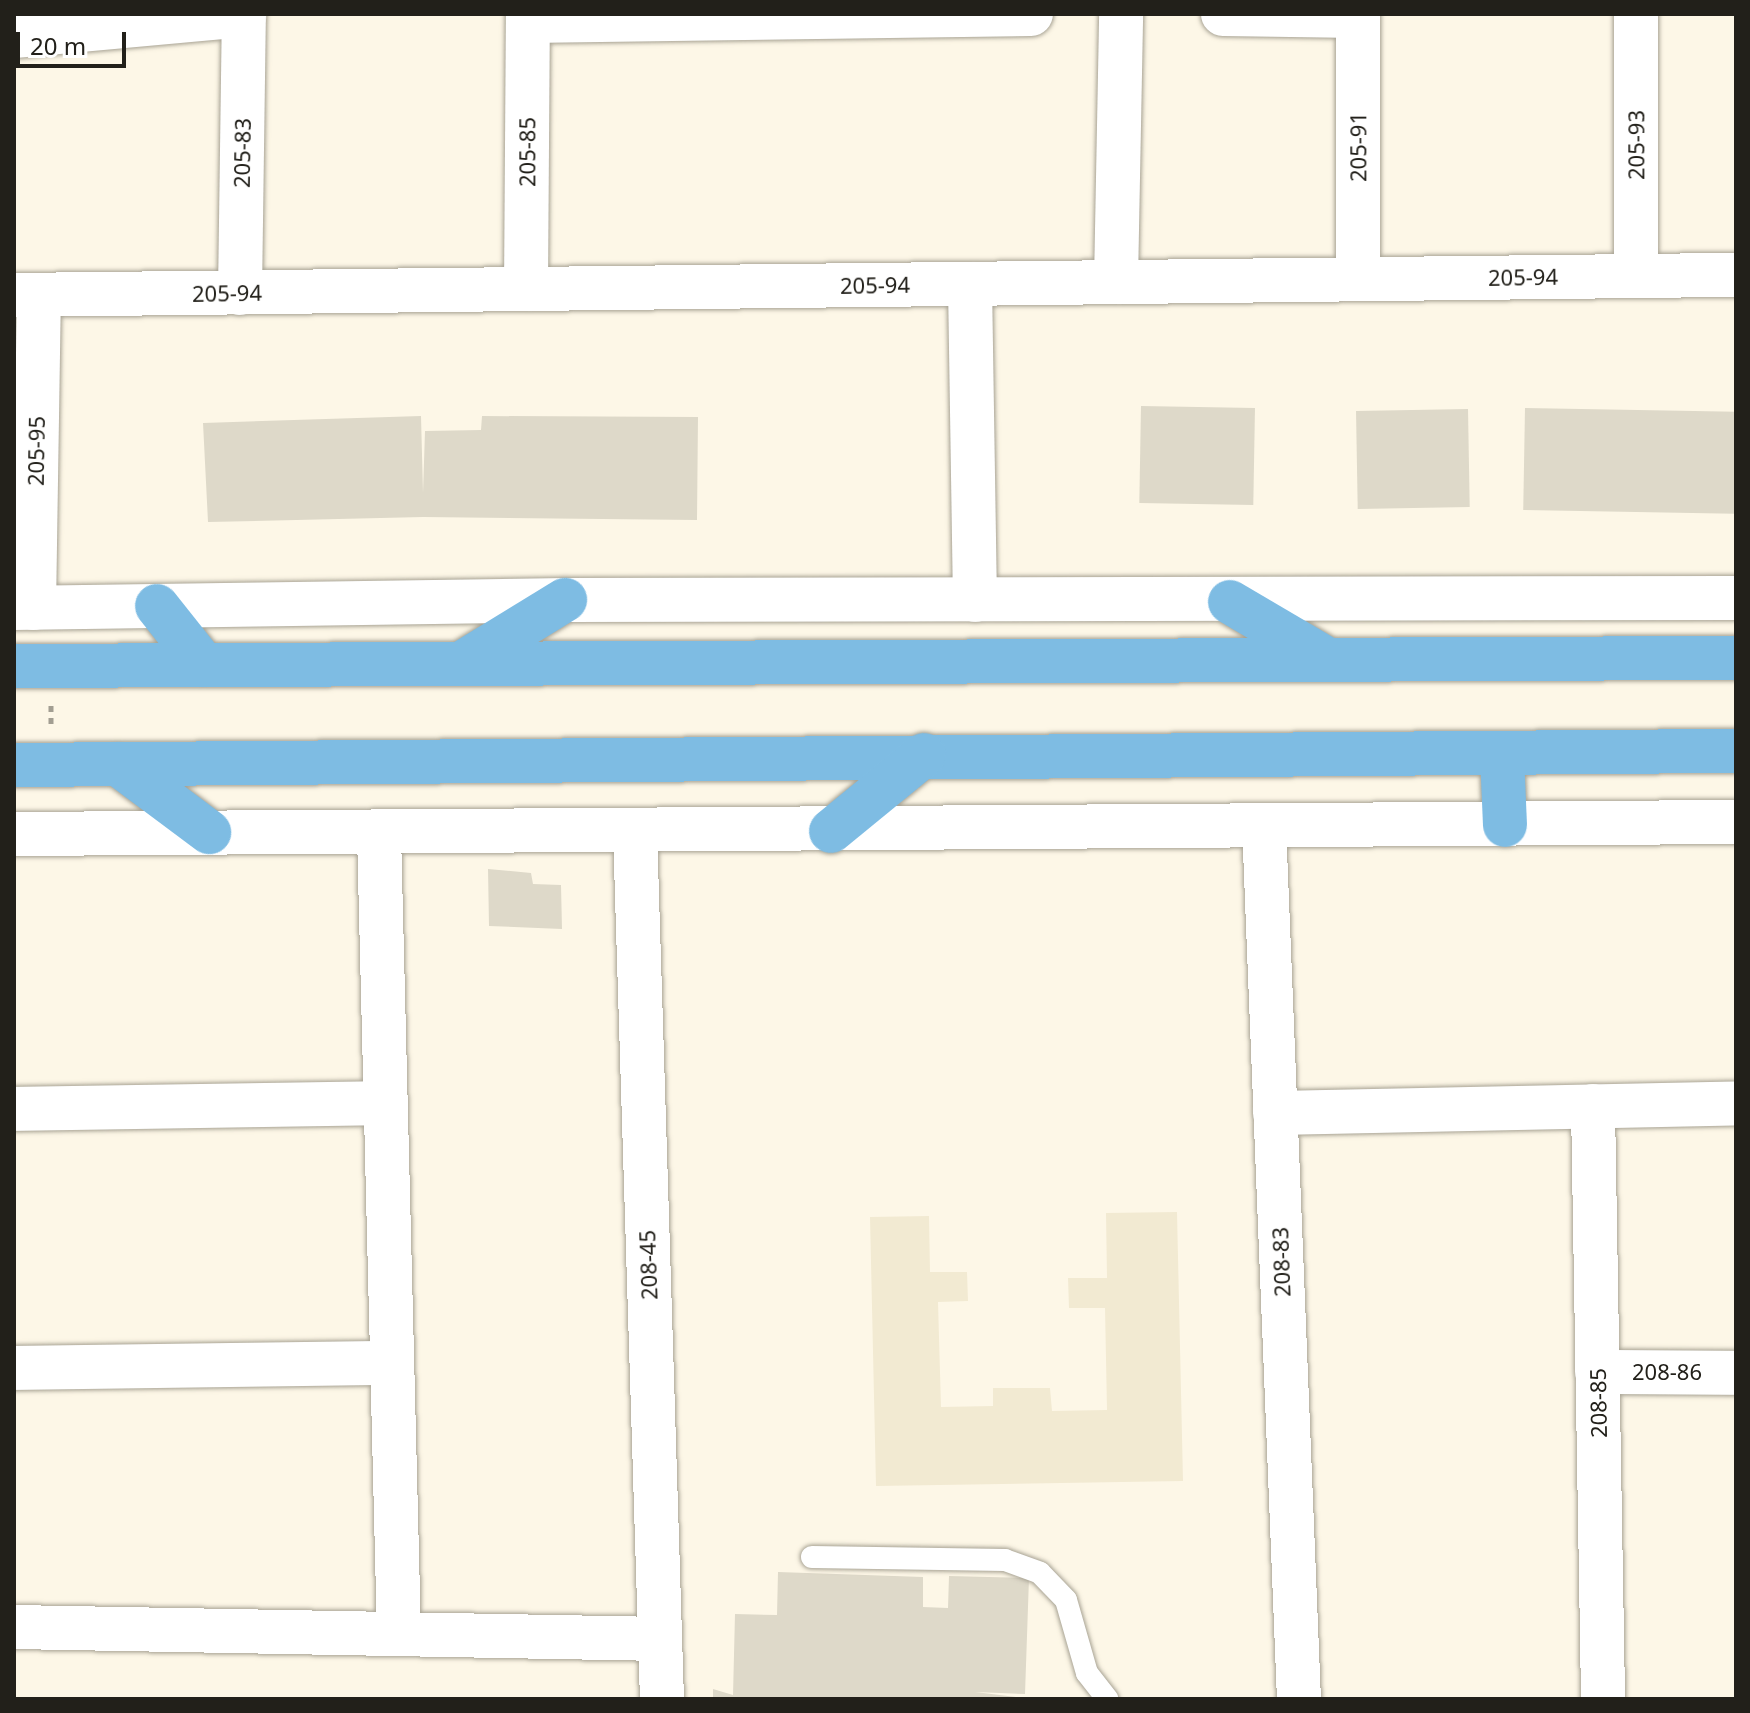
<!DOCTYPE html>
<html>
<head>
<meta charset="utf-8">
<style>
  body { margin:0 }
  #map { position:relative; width:1750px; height:1713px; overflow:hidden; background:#fdf7e7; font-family:"Noto Sans",sans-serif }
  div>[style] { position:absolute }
  .built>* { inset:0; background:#f2ead2 }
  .building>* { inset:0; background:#ded9c9; transform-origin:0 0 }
  .path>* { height:5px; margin-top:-2.5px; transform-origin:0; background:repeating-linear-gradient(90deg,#a29e92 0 6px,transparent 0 12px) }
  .roads { filter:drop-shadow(0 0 2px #a8a394) drop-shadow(0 0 2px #a8a394) }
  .lane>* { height:22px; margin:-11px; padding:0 11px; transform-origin:11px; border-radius:11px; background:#fff }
  .street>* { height:44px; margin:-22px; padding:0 22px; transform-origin:22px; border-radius:22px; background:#fff }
  .primary>* { height:44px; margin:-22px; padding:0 22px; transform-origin:22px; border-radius:22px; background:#7ebce3 }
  span { translate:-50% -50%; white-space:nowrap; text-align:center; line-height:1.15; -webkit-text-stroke:6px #fff; paint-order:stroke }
  .street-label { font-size:22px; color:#22201a }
  .frame { position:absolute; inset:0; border:16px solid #22201a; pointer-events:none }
  .scale { position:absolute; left:16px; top:32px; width:110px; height:36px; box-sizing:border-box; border:4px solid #22201a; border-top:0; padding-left:10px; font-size:24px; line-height:28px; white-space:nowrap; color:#22201a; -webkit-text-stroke:6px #fff; paint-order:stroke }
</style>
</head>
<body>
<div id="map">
  <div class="built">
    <i style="clip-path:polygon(1177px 1212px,1183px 1481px,876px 1486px,870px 1217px,929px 1216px,930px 1272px,967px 1272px,968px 1301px,938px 1302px,941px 1407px,993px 1406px,993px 1388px,1050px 1388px,1052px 1411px,1107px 1410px,1105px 1308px,1069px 1308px,1068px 1278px,1107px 1278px,1106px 1213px)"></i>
  </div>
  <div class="building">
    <i style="left:1141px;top:406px;width:114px;height:97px;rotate:1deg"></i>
    <i style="left:1525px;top:408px;width:211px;height:102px;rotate:1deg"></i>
    <i style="left:1468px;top:409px;width:98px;height:112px;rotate:89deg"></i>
    <i style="clip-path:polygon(421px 416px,423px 493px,425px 431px,481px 430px,482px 416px,698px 417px,697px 520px,423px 517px,208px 522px,203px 423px)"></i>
    <i style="clip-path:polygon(488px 869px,531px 873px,533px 884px,561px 885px,562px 929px,489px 926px)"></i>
    <i style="clip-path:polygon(778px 1572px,923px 1577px,923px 1607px,948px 1608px,949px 1576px,1029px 1578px,1025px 1694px,975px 1692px,1033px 1699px,713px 1699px,713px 1689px,733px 1695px,735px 1614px,777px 1615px)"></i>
  </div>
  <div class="path">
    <i style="left:51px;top:705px;width:22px;rotate:90deg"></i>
  </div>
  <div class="roads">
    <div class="lane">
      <i style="left:812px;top:1557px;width:193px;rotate:0.9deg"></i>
      <i style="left:1005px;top:1560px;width:37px;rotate:20deg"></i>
      <i style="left:1040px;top:1573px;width:37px;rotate:46deg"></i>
      <i style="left:1066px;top:1600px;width:76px;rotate:74deg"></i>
      <i style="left:1087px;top:1673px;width:33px;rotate:52deg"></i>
    </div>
    <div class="street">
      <i style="left:1223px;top:14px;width:135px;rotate:0.8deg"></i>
      <i style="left:1358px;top:14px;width:265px;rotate:90deg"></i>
      <i style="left:528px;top:21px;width:503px;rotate:-0.8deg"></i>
      <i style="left:14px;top:36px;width:231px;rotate:-5.2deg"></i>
      <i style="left:1636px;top:276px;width:262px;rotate:-90deg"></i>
      <i style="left:1116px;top:282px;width:268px;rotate:-88.9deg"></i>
      <i style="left:970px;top:284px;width:316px;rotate:89.1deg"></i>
      <i style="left:526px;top:289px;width:275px;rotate:-89.6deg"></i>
      <i style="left:240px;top:293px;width:279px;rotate:-89.2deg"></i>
      <i style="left:14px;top:295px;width:1722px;rotate:-0.67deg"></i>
      <i style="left:14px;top:608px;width:551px;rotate:-0.83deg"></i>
      <i style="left:565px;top:600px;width:1171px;rotate:-0.1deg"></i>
      <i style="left:34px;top:608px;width:313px;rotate:-89.1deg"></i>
      <i style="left:1264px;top:825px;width:875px;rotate:87.71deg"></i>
      <i style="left:635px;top:831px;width:868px;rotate:88.22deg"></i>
      <i style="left:14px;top:834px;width:1722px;rotate:-0.4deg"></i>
      <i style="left:379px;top:834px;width:800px;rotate:88.57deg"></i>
      <i style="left:1593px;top:1106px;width:593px;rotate:89.03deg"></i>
      <i style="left:14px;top:1109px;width:372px;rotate:-0.9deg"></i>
      <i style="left:1275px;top:1113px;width:461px;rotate:-1.2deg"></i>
      <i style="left:14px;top:1368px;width:378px;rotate:-0.8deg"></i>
      <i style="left:1597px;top:1372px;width:139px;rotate:0.4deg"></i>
      <i style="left:14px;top:1627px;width:646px;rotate:1.06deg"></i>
    </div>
    <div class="primary">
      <i style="left:1230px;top:602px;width:110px;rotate:30.5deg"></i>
      <i style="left:157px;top:606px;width:75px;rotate:51.5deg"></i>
      <i style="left:462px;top:663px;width:121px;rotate:-31.5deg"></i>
      <i style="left:14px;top:666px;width:1722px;rotate:-0.27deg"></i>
      <i style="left:1502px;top:754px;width:71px;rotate:87.6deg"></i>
      <i style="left:118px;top:764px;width:114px;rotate:36.8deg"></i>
      <i style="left:14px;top:765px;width:1722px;rotate:-0.47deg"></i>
      <i style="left:831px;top:831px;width:120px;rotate:-39.3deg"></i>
    </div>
  </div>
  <div class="street-label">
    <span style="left:1636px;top:145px;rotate:-90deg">205-93</span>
    <span style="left:1358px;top:147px;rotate:-90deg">205-91</span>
    <span style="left:527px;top:152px;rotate:-90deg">205-85</span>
    <span style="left:242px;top:153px;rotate:-89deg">205-83</span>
    <span style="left:1523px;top:277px;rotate:-1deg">205-94</span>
    <span style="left:875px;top:285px;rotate:-1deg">205-94</span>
    <span style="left:227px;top:293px;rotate:-1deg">205-94</span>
    <span style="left:36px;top:451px;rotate:-89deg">205-95</span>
    <span style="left:1281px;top:1262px;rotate:-92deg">208-83</span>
    <span style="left:648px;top:1265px;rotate:-92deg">208-45</span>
    <span style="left:1667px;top:1372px">208-86</span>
    <span style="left:1598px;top:1403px;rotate:-91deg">208-85</span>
  </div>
  <div class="frame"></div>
  <div class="scale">20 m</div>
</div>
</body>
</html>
